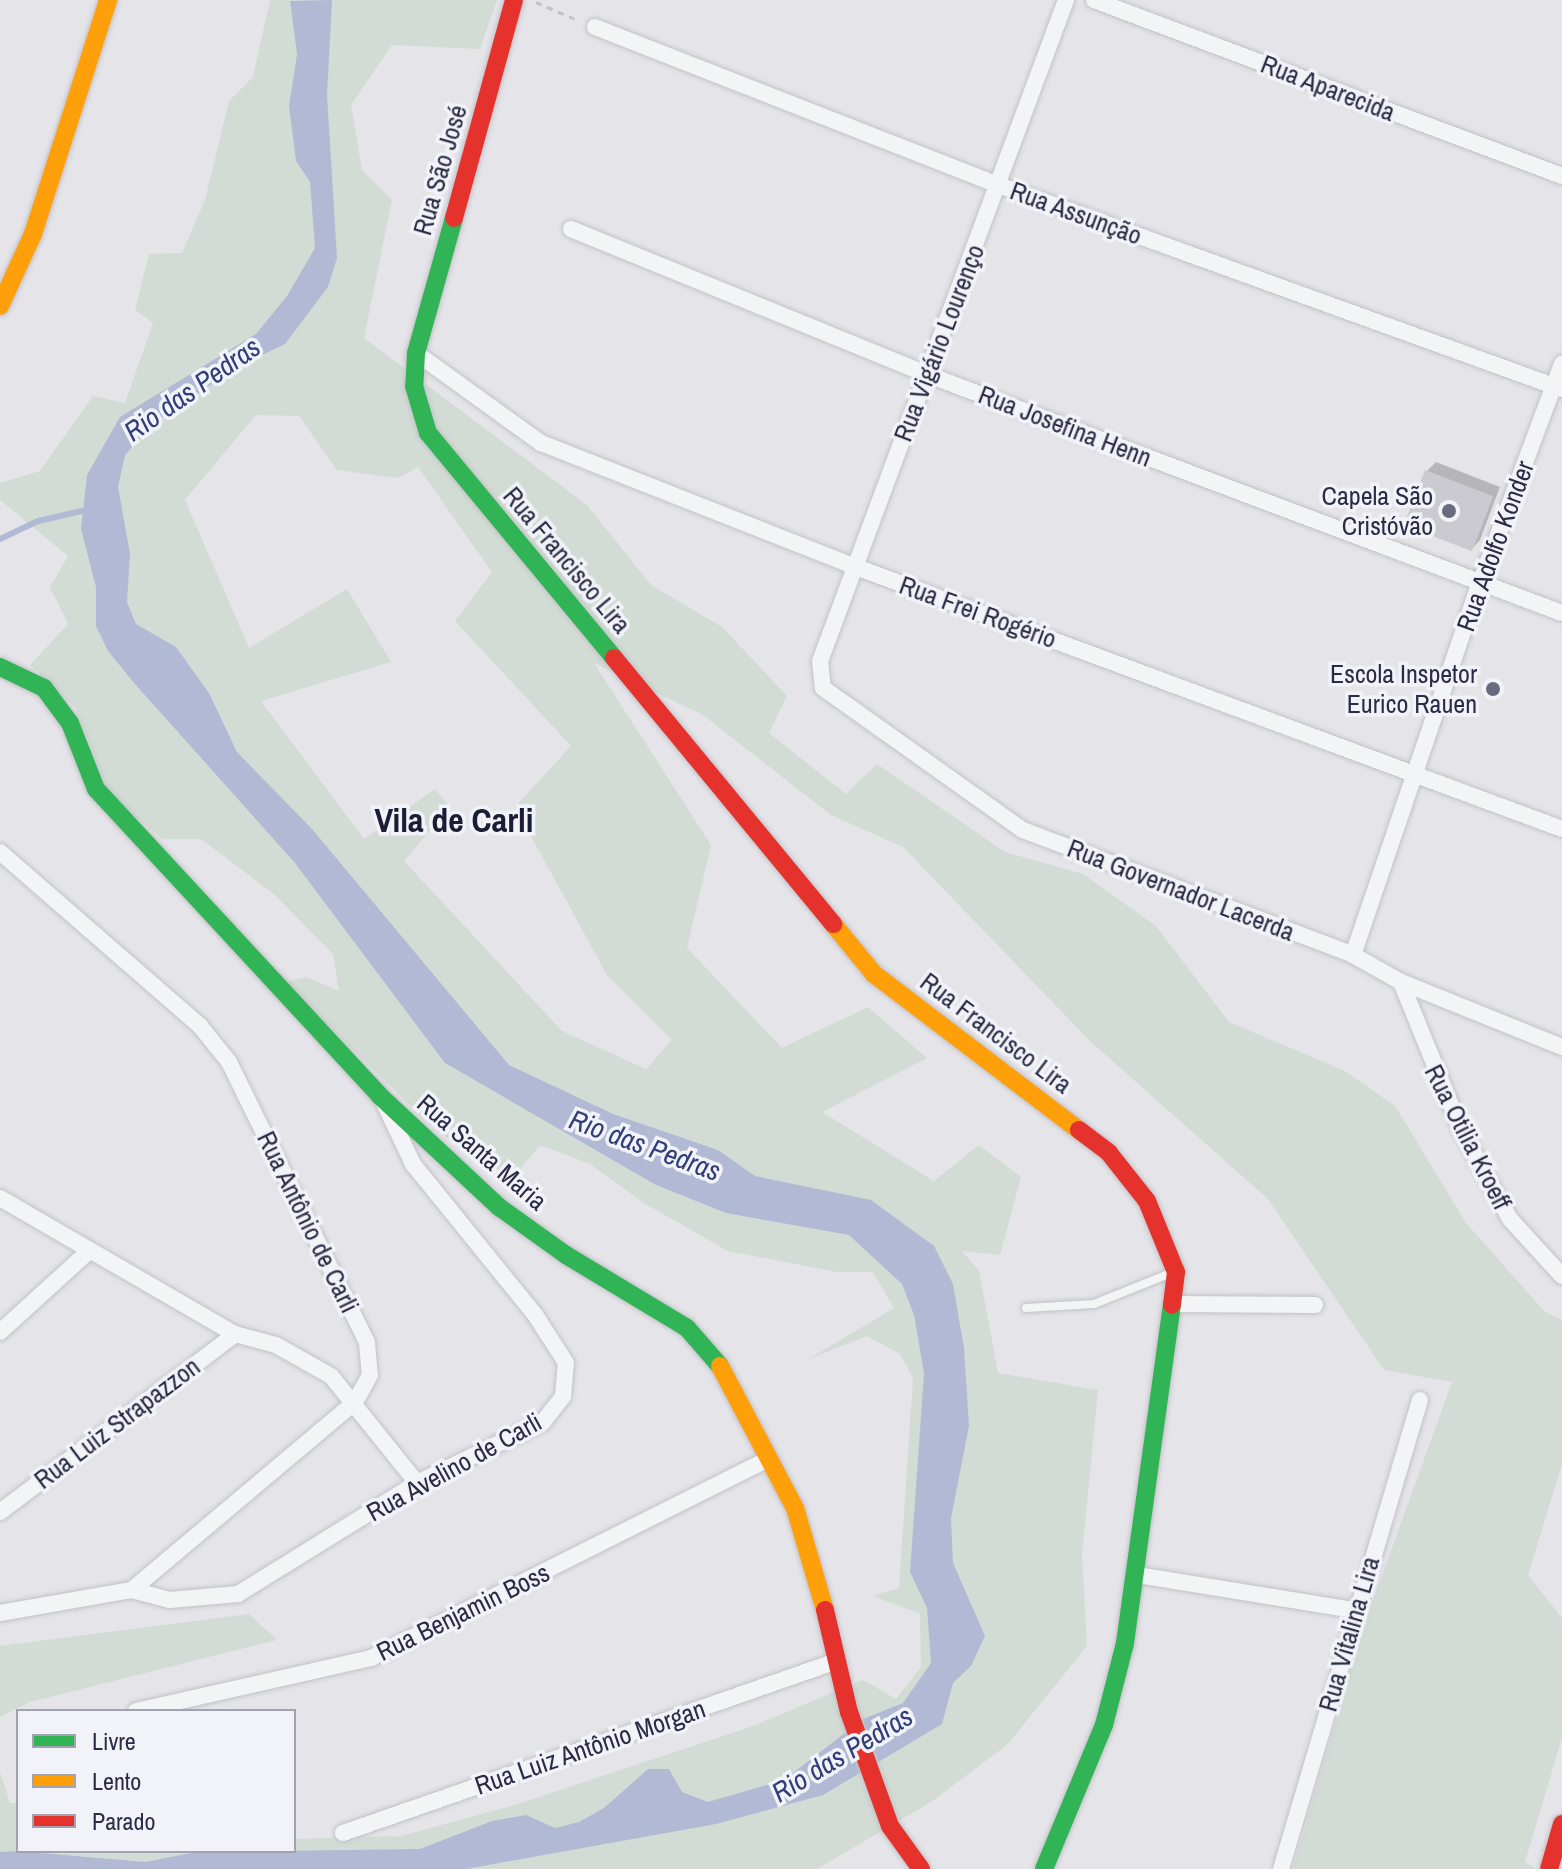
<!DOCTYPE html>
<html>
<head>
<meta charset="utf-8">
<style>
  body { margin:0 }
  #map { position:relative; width:1562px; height:1869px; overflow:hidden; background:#e4e4e9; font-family:"Archivo Narrow",sans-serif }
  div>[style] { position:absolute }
  .green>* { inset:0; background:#d2dcd4 }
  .water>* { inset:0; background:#b2b9d5 }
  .shadow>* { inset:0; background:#0003 }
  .stream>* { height:6px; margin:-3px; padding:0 3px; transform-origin:3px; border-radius:3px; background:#b2b9d5 }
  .building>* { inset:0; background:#cacad0; transform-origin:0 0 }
  .path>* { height:3px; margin-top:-1.5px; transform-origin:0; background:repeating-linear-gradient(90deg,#c3c3c9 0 6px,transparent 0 12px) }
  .roads { filter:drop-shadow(0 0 2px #c2c2c7) drop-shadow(0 0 2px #c2c2c7) }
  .lane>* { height:8px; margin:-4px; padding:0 4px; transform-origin:4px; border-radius:4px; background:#f3f4f6 }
  .street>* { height:16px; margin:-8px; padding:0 8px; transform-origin:8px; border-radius:8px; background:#f3f4f6 }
  .fast>* { height:18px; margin:-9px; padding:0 9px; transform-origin:9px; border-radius:9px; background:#30b455 }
  .slow>* { height:18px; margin:-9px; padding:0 9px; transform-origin:9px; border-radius:9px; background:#ff9f0a }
  .jam>* { height:18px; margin:-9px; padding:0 9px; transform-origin:9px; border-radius:9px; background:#e5322d }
  .dots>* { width:22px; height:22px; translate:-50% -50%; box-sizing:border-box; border:4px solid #f2f3f8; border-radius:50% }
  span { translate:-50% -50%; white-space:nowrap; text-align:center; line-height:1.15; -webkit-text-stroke:7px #f2f3f8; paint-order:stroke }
  .street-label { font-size:26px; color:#292c44 }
  .poi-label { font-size:26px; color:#292c44 }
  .right { translate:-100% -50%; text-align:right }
  .water-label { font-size:28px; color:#313e7a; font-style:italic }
  .district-label { font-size:34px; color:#1b1d35; font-weight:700 }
  .legend { position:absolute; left:16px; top:1709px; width:280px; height:144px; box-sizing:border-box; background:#f2f3f8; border:2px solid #a2a3b0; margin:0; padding:10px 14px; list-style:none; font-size:24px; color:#292c44 }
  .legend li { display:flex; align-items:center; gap:16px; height:40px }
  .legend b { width:40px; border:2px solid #a2a3b0 }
</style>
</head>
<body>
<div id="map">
  <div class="green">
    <i style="clip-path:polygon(evenodd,270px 0,497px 0,480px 49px,392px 45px,351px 105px,362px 170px,392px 200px,364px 338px,587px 505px,651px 585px,722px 627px,787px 696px,769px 733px,846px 794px,877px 764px,1005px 852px,1083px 874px,1156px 926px,1229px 1022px,1345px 1071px,1395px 1106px,1466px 1223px,1545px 1312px,1562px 1320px,1562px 1464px,1528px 1575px,1562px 1618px,1562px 1738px,1525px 1862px,1537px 1869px,1293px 1869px,1364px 1625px,1452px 1382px,1384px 1370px,1268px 1199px,1091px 1042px,903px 847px,831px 815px,703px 715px,594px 663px,711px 845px,687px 948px,782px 1048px,868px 1007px,927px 1058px,822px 1112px,934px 1181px,979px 1145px,1021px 1177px,1000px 1255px,962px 1251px,979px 1271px,998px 1373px,1098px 1390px,1082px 1555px,1087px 1646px,1008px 1744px,931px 1802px,817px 1869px,0 1869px,0 1772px,10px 1803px,18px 1803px,18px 1851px,294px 1851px,294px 1839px,401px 1836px,518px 1804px,753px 1726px,863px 1680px,896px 1699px,921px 1667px,920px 1614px,873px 1596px,899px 1588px,913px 1378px,900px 1354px,867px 1336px,807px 1360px,894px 1308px,873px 1272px,837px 1272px,728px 1251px,644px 1203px,590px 1164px,540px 1145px,515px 1175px,479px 1163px,428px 1123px,284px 982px,306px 977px,339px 991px,333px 954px,275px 895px,201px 839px,163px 839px,110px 796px,76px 708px,30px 665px,68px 624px,50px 587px,68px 556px,0 500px,0 483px,40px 471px,93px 396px,125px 403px,153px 323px,135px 310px,149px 254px,182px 253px,205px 200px,229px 101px,253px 77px,270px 0,256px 415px,299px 416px,337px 470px,398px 478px,418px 467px,492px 572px,455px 621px,571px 746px,515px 807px,607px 975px,672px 1040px,646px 1069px,562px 1031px,404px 861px,450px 807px,435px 789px,364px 839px,261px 701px,391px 662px,347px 589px,249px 648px,185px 500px,256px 415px)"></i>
    <i style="clip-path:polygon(249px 1614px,277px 1640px,30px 1702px,0 1717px,0 1646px)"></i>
  </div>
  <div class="water">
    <i style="clip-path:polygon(332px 0,327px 95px,337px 258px,328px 287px,285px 344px,241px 365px,156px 421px,125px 455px,118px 487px,130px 554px,127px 602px,136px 624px,176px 647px,209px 693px,237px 752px,312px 829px,509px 1065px,613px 1114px,718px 1150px,755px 1176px,871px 1200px,934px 1246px,953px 1284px,964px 1348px,969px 1426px,951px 1518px,953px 1563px,985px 1636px,971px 1666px,953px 1683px,942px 1724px,823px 1795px,716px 1824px,466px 1869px,0 1869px,0 1852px,18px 1851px,145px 1862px,196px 1852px,420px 1849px,492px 1821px,526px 1815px,555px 1828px,579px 1822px,604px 1808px,648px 1769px,669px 1769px,682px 1792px,708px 1802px,784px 1780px,863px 1719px,903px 1703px,931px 1663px,927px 1608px,910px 1572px,924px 1373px,914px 1315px,902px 1284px,849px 1235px,726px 1213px,656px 1185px,445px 1063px,295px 863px,135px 684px,108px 651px,96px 626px,96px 587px,81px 529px,87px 475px,120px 417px,256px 334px,287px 296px,315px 248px,310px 182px,296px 161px,289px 106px,297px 54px,290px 1px)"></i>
  </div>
  <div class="shadow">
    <i style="clip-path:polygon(1436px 462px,1500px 487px,1480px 540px,1472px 549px,1427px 471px)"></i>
  </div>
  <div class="stream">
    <i style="left:0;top:539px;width:42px;rotate:-25.3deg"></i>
    <i style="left:38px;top:521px;width:54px;rotate:-12.8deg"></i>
  </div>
  <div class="building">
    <i style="left:1425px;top:470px;width:73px;height:59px;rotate:21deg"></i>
  </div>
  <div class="path">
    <i style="left:536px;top:2px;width:48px;rotate:23.4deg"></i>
  </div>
  <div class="roads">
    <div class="lane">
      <i style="left:1026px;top:1308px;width:68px;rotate:-3.4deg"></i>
      <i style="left:1094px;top:1304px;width:83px;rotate:-21.9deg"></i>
    </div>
    <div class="street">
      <i style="left:1066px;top:0;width:705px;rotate:110.41deg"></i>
      <i style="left:820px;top:661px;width:27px;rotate:84deg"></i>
      <i style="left:823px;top:688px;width:245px;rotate:35.4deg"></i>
      <i style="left:1023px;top:830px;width:353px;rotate:20.7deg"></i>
      <i style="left:1353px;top:955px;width:55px;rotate:29.4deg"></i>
      <i style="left:1401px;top:982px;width:174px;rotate:22deg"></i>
      <i style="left:1094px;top:0;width:500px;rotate:20.6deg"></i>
      <i style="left:595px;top:27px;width:436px;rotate:21.4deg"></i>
      <i style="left:1001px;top:186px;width:597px;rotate:19.89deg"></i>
      <i style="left:571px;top:229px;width:383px;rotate:22.2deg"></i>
      <i style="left:926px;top:374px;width:679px;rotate:20.6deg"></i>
      <i style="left:416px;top:353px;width:154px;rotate:35.8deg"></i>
      <i style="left:541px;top:443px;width:339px;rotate:21.5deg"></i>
      <i style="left:856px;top:567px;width:753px;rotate:20.36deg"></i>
      <i style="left:0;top:852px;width:265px;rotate:41deg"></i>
      <i style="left:200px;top:1026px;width:46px;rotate:51.1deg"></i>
      <i style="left:229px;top:1062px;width:313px;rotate:63.8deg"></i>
      <i style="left:367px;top:1343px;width:32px;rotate:85deg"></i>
      <i style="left:370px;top:1375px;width:31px;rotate:119deg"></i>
      <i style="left:355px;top:1402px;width:292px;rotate:139.9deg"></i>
      <i style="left:1353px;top:955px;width:393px;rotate:-71.2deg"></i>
      <i style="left:1480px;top:583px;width:234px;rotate:-69.5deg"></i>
      <i style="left:1401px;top:982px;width:162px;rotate:67.9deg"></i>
      <i style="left:1462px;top:1132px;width:99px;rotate:61.1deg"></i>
      <i style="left:1510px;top:1219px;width:77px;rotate:47.6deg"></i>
      <i style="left:0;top:1198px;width:272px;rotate:30.1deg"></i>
      <i style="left:235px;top:1334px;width:42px;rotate:15deg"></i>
      <i style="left:276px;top:1345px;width:63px;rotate:29.4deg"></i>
      <i style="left:331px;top:1376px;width:137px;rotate:51.2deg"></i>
      <i style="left:1174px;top:1304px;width:141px;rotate:0.4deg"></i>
      <i style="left:0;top:1332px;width:120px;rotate:-42.3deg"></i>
      <i style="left:0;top:1512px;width:295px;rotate:-37.1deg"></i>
      <i style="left:1137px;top:1575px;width:220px;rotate:9.2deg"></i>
      <i style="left:0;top:1613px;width:134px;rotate:-9.9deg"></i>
      <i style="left:132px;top:1590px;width:39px;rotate:15deg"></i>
      <i style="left:170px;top:1600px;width:68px;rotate:-5deg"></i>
      <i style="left:238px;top:1594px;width:211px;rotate:-31.8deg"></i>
      <i style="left:417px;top:1483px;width:140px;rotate:-25.8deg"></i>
      <i style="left:543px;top:1422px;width:33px;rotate:-52deg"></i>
      <i style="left:563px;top:1396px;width:33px;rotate:-85deg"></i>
      <i style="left:566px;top:1363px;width:56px;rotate:-122.6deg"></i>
      <i style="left:536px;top:1316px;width:196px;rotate:-129deg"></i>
      <i style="left:413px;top:1164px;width:65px;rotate:-115.4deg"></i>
      <i style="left:136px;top:1711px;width:241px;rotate:-12.7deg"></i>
      <i style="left:371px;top:1658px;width:446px;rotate:-26.6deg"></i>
      <i style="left:343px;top:1833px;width:523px;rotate:-19.2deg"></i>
      <i style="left:1281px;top:1869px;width:489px;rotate:-73.5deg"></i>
    </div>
    <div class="fast">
      <i style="left:454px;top:218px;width:140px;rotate:105.7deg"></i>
      <i style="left:416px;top:353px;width:33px;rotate:93deg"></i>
      <i style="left:414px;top:386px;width:49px;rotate:73.4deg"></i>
      <i style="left:428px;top:433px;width:292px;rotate:50.4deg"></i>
      <i style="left:0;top:667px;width:49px;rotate:25.5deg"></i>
      <i style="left:44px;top:688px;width:44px;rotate:53.4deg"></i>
      <i style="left:70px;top:723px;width:71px;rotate:68.5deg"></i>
      <i style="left:96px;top:789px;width:418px;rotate:47.2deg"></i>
      <i style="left:380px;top:1096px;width:163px;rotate:43deg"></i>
      <i style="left:499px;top:1207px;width:82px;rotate:35.6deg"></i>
      <i style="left:566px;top:1255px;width:141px;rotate:31.1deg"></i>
      <i style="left:687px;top:1328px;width:50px;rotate:49deg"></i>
      <i style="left:1044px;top:1869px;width:156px;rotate:-67.4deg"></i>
      <i style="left:1104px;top:1725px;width:85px;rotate:-75.6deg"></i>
      <i style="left:1125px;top:1643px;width:341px;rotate:-82.1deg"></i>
    </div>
    <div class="slow">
      <i style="left:0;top:306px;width:79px;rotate:-65.4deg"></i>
      <i style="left:33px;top:234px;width:246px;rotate:-72.2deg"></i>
      <i style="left:833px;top:924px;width:65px;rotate:50.6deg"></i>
      <i style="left:874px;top:974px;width:258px;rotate:37.3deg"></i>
      <i style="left:720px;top:1366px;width:161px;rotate:62.2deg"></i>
      <i style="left:795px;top:1508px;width:106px;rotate:73.6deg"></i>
    </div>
    <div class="jam">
      <i style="left:454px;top:218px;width:226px;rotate:-74.6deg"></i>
      <i style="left:614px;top:658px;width:345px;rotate:50.5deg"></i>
      <i style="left:1079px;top:1130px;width:38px;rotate:37deg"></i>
      <i style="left:1109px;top:1153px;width:61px;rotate:51.6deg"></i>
      <i style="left:1147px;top:1201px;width:77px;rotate:67.8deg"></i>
      <i style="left:1176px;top:1272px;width:33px;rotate:97deg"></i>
      <i style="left:825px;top:1610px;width:105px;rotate:76.8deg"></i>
      <i style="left:849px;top:1712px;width:121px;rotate:70.2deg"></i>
      <i style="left:890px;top:1826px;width:53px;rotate:54.2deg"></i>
      <i style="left:1549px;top:1869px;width:47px;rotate:-73.9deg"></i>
    </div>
  </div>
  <div class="dots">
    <i style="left:1449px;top:511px;background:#6a6c7e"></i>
    <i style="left:1493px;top:689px;background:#6a6c7e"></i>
  </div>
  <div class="street-label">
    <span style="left:1328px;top:88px;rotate:21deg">Rua Aparecida</span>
    <span style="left:440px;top:170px;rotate:-74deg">Rua São José</span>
    <span style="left:1076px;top:213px;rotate:20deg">Rua Assunção</span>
    <span style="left:939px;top:343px;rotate:-69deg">Rua Vigário Lourenço</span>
    <span style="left:1065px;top:426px;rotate:21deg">Rua Josefina Henn</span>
    <span style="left:1495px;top:546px;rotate:-70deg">Rua Adolfo Konder</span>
    <span style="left:567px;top:560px;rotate:50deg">Rua Francisco Lira</span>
    <span style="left:978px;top:612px;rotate:20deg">Rua Frei Rogério</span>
    <span style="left:1181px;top:890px;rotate:21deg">Rua Governador Lacerda</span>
    <span style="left:996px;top:1033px;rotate:37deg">Rua Francisco Lira</span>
    <span style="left:1468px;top:1137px;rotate:63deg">Rua Otilia Kroeff</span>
    <span style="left:482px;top:1152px;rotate:41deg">Rua Santa Maria</span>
    <span style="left:308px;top:1222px;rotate:64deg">Rua Antônio de Carli</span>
    <span style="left:117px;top:1423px;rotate:-37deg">Rua Luiz Strapazzon</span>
    <span style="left:454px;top:1467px;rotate:-29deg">Rua Avelino de Carli</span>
    <span style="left:463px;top:1612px;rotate:-26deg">Rua Benjamin Boss</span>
    <span style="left:1349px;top:1634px;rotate:-74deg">Rua Vitalina Lira</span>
    <span style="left:590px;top:1747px;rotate:-19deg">Rua Luiz Antônio Morgan</span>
  </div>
  <div class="poi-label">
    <span class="right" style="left:1433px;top:511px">Capela São<br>Cristóvão</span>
    <span class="right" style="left:1477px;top:689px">Escola Inspetor<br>Eurico Rauen</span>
  </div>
  <div class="water-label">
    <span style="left:192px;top:389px;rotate:-35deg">Rio das Pedras</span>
    <span style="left:645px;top:1145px;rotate:20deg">Rio das Pedras</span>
    <span style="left:842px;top:1754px;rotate:-31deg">Rio das Pedras</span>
  </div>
  <div class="district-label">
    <span style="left:454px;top:821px">Vila de Carli</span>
  </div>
  <ul class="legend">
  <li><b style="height:10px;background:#30b455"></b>Livre</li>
  <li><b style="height:10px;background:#ff9f0a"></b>Lento</li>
  <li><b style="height:10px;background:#e5322d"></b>Parado</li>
  </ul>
</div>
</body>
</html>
